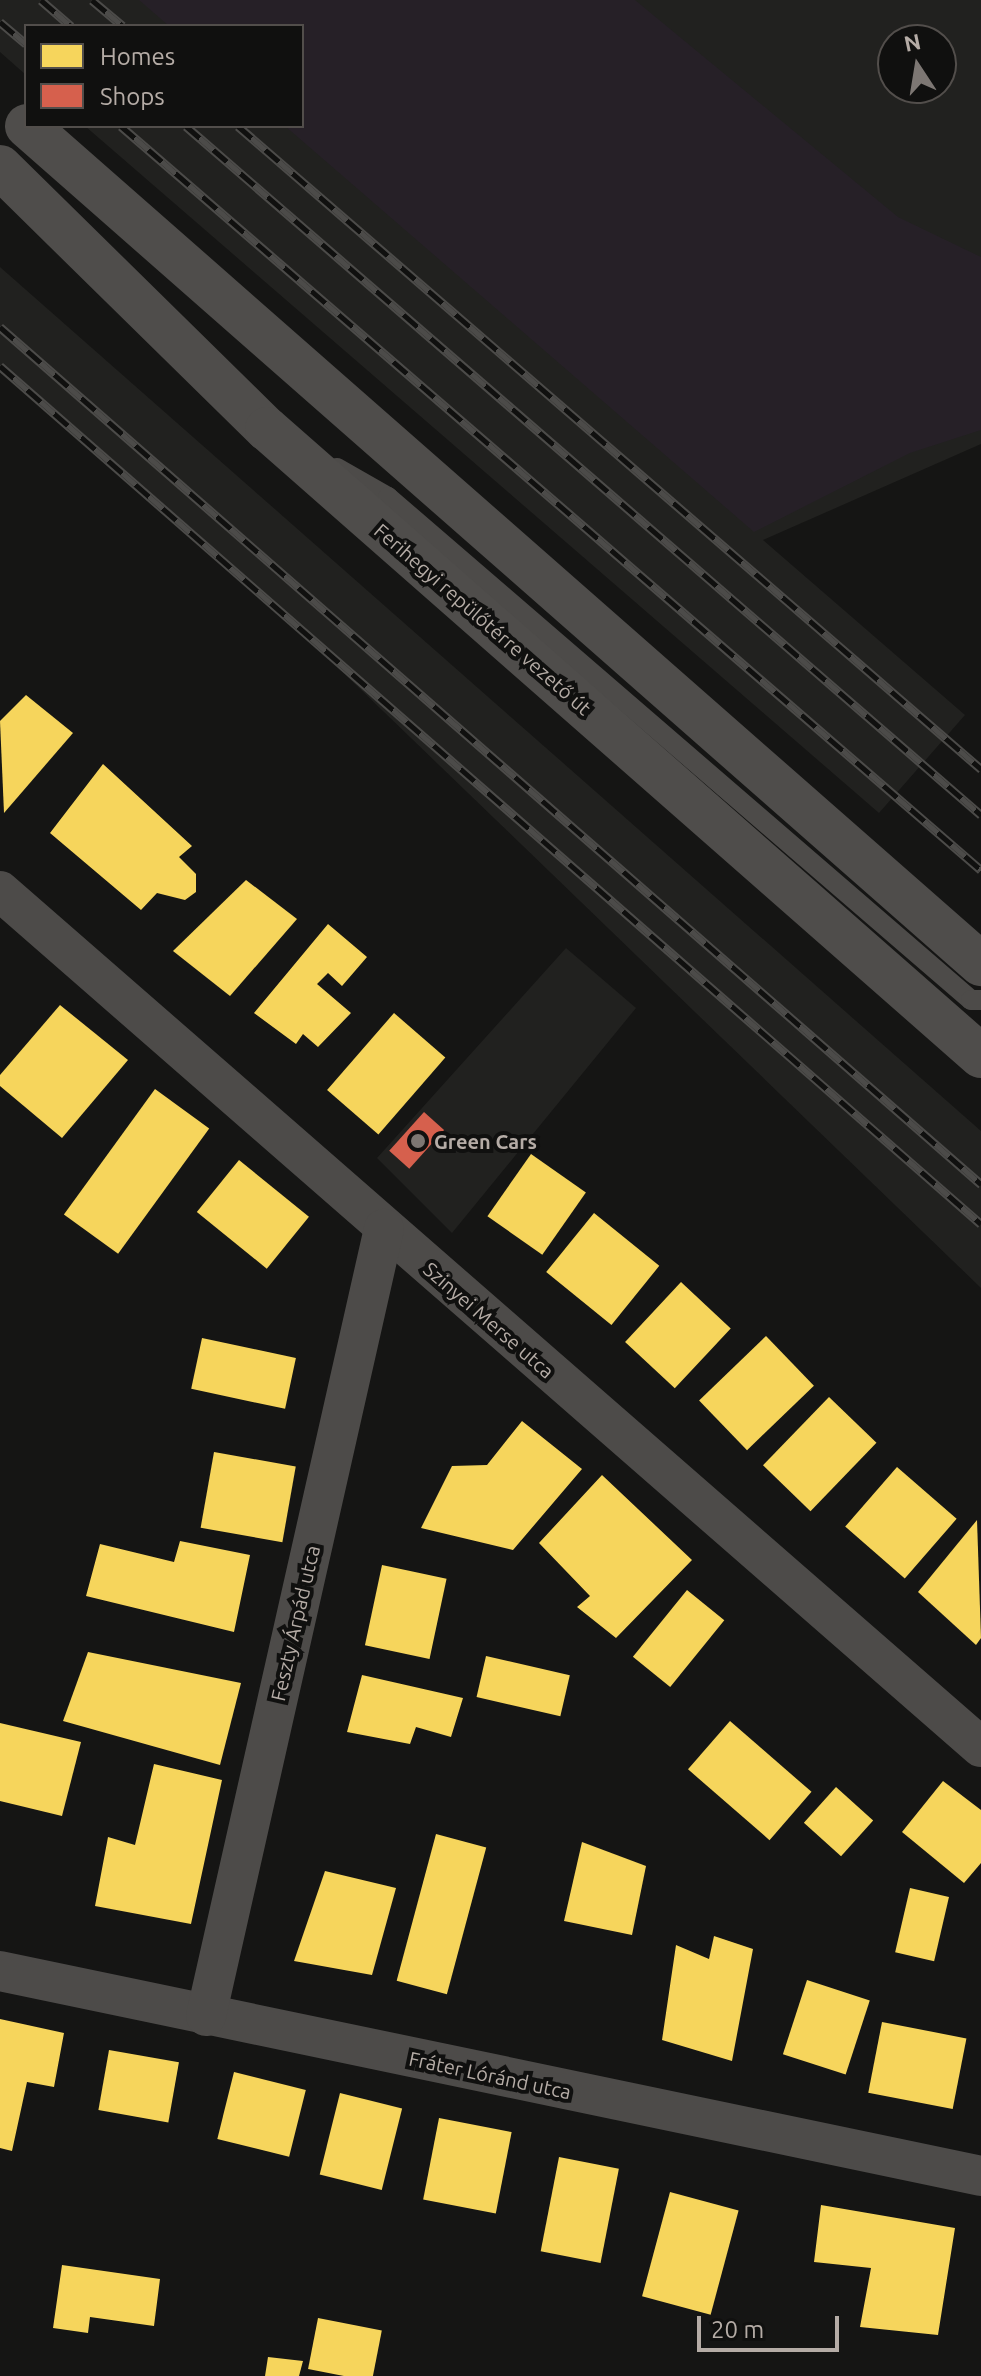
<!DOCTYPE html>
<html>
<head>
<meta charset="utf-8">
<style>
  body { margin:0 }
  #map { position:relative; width:981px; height:2376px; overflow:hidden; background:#151514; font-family:Ubuntu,sans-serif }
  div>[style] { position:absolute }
  .built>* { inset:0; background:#21211f }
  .green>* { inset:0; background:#262027 }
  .homes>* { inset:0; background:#f6d55c; transform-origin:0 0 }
  .shops>* { inset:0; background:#d6604d; transform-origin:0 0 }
  .service>* { height:20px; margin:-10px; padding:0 10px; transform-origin:10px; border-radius:10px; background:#4d4b49 }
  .minor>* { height:40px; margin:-20px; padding:0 20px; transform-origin:20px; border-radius:20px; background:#4d4b49 }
  .primary>* { height:44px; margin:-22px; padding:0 22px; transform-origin:22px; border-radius:22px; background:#4f4d4b }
  .rail>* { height:9px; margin-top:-4.5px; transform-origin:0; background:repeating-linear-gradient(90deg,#10100f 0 18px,#4c4b49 0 36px); box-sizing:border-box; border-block:2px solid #4c4b49 }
  .dots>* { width:22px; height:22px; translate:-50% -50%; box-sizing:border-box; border:4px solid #10100f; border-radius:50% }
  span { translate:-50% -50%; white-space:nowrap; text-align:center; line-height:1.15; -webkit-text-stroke:8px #10100f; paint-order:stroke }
  .street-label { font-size:20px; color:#b5aca6 }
  .poi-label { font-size:20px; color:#b5aca6; font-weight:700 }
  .left { translate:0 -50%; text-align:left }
  .legend { position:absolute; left:24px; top:24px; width:280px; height:104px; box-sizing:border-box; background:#10100f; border:2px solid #524e4b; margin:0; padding:10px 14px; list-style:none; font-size:24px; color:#b5aca6 }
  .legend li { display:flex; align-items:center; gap:16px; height:40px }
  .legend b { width:40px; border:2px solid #524e4b }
  .north { position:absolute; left:877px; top:24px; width:80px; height:80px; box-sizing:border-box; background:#10100f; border:2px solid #524e4b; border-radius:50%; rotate:348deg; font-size:22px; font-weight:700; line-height:32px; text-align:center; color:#b5aca6 }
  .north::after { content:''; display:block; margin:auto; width:28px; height:36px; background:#7d7773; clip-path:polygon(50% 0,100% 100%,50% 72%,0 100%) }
  .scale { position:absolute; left:697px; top:2316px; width:142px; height:36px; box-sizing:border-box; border:4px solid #b5aca6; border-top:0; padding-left:10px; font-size:24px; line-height:28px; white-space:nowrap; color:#b5aca6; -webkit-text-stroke:6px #10100f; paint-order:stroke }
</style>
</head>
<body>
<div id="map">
  <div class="built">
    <i style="clip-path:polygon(evenodd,0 0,981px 0,981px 444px,763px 540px,965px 715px,879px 813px,85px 126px,302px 126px,302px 26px,26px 26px,26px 75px,0 52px,0 0,893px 40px,941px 40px,941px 88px,893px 88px,893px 40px)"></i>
    <i style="clip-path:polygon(0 267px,981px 1131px,981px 1288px,241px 574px,0 367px)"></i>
    <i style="clip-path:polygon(566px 948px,636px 1008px,452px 1233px,377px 1158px)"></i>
  </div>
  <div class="green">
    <i style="clip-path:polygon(139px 0,635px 0,898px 217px,981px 257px,981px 430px,910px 453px,754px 532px,285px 126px,302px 126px,302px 26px,169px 26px)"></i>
  </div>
  <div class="homes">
    <i style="clip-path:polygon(26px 695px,73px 733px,4px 813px,0 721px)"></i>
    <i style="clip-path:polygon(103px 764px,192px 846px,179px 857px,196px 874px,196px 892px,185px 900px,157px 893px,141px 910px,50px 833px)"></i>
    <i style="clip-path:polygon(246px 880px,297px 919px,230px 996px,173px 951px)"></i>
    <i style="clip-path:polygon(328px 924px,367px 957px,342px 986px,328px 973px,317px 984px,351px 1013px,318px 1047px,303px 1034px,296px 1044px,254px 1013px)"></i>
    <i style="clip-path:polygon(60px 1005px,128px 1060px,62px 1138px,0 1086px,0 1075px)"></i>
    <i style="left:394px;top:1013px;width:68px;height:102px;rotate:41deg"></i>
    <i style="left:155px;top:1089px;width:67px;height:155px;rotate:36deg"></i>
    <i style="left:531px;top:1154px;width:67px;height:76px;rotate:35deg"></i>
    <i style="left:239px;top:1160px;width:90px;height:67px;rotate:39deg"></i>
    <i style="left:594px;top:1213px;width:84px;height:76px;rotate:39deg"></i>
    <i style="left:681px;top:1282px;width:68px;height:82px;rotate:43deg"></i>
    <i style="left:766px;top:1336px;width:69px;height:93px;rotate:46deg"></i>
    <i style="left:202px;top:1338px;width:96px;height:52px;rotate:12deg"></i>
    <i style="left:829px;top:1397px;width:66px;height:95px;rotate:44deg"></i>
    <i style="clip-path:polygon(522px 1421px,582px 1469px,513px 1550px,421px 1528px,452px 1466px,487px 1465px)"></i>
    <i style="left:214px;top:1452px;width:83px;height:77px;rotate:10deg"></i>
    <i style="left:897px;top:1467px;width:79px;height:79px;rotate:41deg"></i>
    <i style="clip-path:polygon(602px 1475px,692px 1560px,616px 1638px,577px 1607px,590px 1596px,539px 1543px)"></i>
    <i style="clip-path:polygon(977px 1520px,981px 1638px,976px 1645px,918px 1592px)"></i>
    <i style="clip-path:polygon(180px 1541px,250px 1555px,234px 1632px,86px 1596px,100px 1544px,174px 1562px)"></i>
    <i style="left:382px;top:1565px;width:66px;height:82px;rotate:12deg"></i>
    <i style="left:687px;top:1590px;width:48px;height:86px;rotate:39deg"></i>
    <i style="clip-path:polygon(88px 1652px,241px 1683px,220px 1765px,63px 1721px)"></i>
    <i style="left:486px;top:1656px;width:86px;height:42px;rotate:13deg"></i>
    <i style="clip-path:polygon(362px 1675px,463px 1698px,451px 1737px,416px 1727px,410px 1744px,347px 1732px)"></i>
    <i style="left:730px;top:1721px;width:108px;height:64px;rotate:41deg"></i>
    <i style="clip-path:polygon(0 1723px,81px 1742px,62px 1816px,0 1801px)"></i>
    <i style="clip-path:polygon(154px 1764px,222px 1780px,191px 1924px,95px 1906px,108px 1837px,135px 1845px)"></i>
    <i style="clip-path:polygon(943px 1781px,981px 1810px,981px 1863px,964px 1883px,902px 1832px)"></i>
    <i style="left:836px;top:1787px;width:50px;height:48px;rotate:42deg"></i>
    <i style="left:436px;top:1834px;width:52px;height:152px;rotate:15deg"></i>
    <i style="clip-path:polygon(582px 1842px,646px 1866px,632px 1935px,564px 1921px)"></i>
    <i style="clip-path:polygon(325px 1871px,396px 1888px,372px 1975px,294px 1961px)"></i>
    <i style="left:910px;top:1888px;width:40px;height:66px;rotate:13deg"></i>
    <i style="clip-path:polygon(714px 1936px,753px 1949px,732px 2061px,662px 2040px,676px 1945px,709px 1959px)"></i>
    <i style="left:807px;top:1980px;width:66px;height:78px;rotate:18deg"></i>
    <i style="clip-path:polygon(0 2019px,64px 2033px,54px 2087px,27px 2082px,12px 2151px,0 2148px)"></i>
    <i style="left:882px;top:2022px;width:86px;height:72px;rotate:11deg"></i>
    <i style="left:109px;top:2050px;width:71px;height:61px;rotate:10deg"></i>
    <i style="left:234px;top:2072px;width:74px;height:69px;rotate:14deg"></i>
    <i style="left:340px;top:2093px;width:64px;height:84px;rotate:14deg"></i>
    <i style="left:439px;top:2118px;width:74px;height:83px;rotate:11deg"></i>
    <i style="left:559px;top:2157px;width:61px;height:96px;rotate:11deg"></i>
    <i style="left:670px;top:2192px;width:71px;height:108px;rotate:15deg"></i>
    <i style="clip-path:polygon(821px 2205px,955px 2228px,938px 2335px,860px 2327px,871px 2268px,814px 2262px)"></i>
    <i style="clip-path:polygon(62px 2265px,160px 2279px,154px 2326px,90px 2317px,88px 2333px,53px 2328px)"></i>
    <i style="left:318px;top:2318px;width:65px;height:52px;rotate:11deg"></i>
    <i style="clip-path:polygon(268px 2357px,303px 2361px,299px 2376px,265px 2376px)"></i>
  </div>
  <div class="shops">
    <i style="left:424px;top:1112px;width:27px;height:52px;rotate:42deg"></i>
  </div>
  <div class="service">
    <i style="left:337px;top:468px;width:59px;rotate:29.6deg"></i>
    <i style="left:388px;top:497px;width:770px;rotate:40.79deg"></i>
    <i style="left:971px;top:1000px;width:10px"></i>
  </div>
  <div class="minor">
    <i style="left:0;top:891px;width:1302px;rotate:41.11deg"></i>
    <i style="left:0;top:1971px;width:1002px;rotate:11.8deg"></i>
    <i style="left:206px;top:2016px;width:807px;rotate:-77.26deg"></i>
  </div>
  <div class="primary">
    <i style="left:27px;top:126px;width:1270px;rotate:41.3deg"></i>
    <i style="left:0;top:167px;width:374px;rotate:44.5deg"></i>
    <i style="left:267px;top:429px;width:950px;rotate:41.29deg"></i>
  </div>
  <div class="rail">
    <i style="left:41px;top:0;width:40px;rotate:41deg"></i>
    <i style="left:92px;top:0;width:40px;rotate:40deg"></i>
    <i style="left:0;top:22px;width:34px;rotate:40deg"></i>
    <i style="left:121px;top:126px;width:1137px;rotate:40.86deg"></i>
    <i style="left:186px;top:126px;width:1052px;rotate:40.91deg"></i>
    <i style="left:238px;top:126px;width:983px;rotate:40.87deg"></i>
    <i style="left:0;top:327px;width:1303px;rotate:41.14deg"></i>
    <i style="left:0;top:366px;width:1303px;rotate:41.17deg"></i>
  </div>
  <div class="dots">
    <i style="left:418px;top:1141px;background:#7d7773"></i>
  </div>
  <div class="street-label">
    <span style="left:483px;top:619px;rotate:41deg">Ferihegyi repülőtérre vezető út</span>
    <span style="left:489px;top:1320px;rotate:41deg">Szinyei Merse utca</span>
    <span style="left:295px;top:1623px;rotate:-77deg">Feszty Árpád utca</span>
    <span style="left:490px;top:2075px;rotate:12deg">Fráter Lóránd utca</span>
  </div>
  <div class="poi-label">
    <span class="left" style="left:434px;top:1141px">Green Cars</span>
  </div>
  <ul class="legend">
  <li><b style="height:22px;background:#f6d55c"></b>Homes</li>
  <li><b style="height:22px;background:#d6604d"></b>Shops</li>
  </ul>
  <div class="north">N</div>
  <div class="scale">20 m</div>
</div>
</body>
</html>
